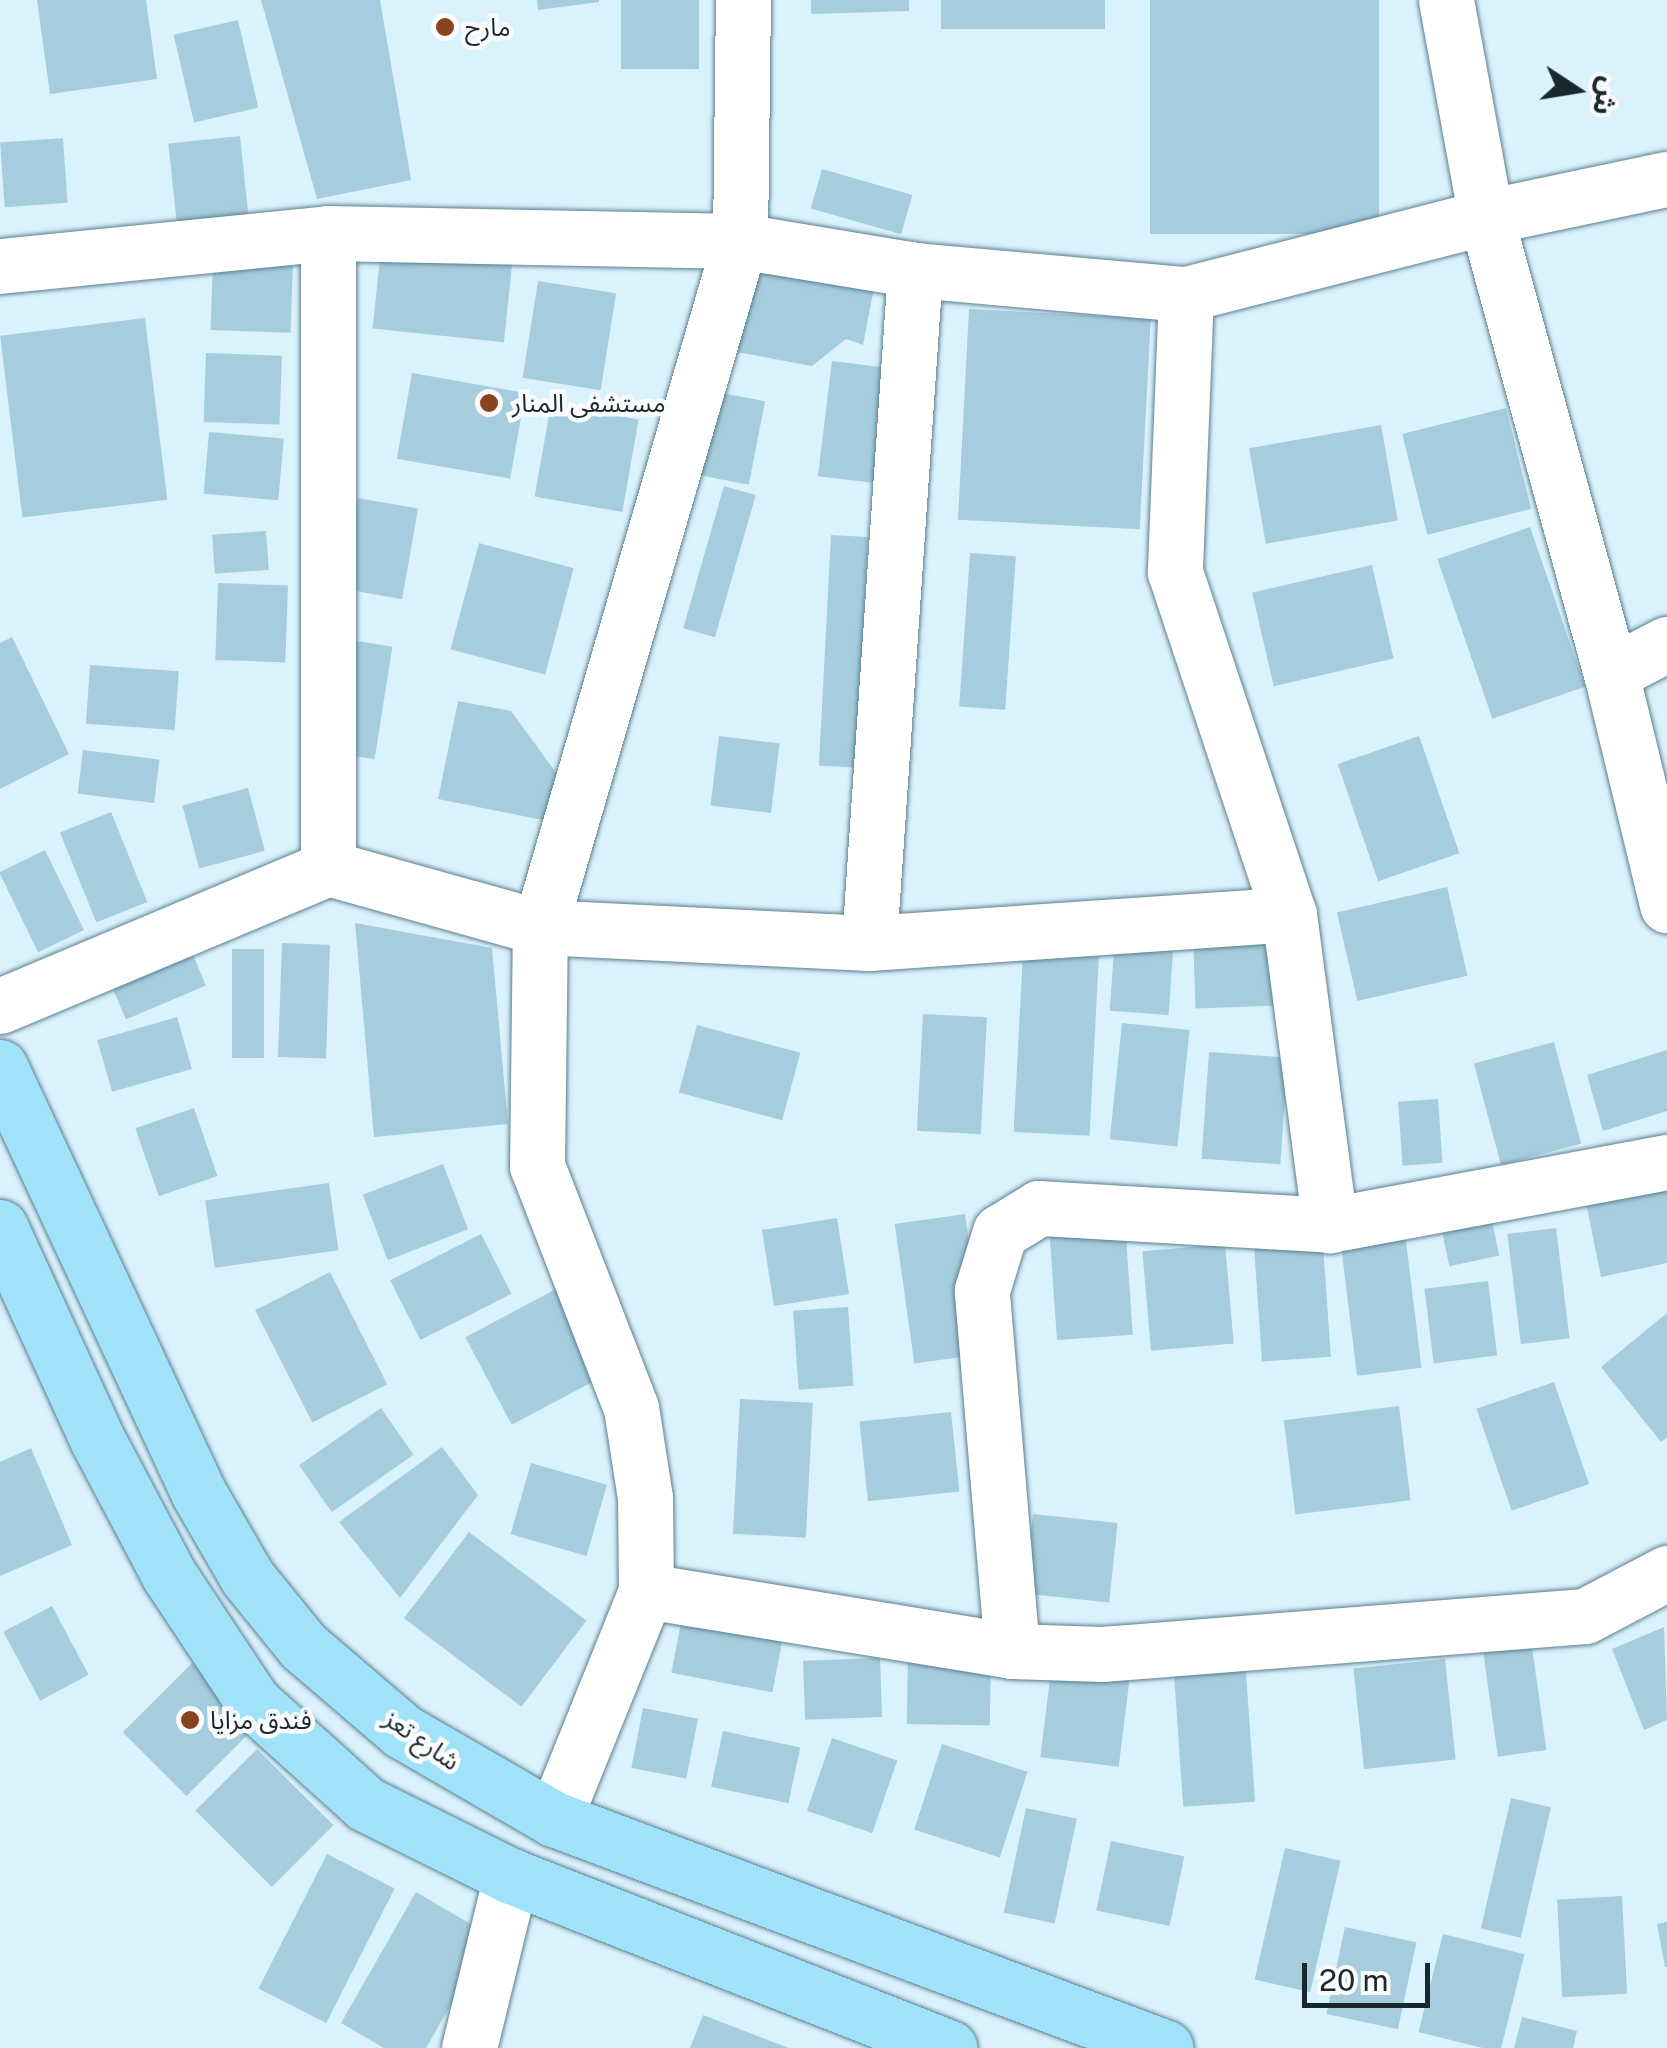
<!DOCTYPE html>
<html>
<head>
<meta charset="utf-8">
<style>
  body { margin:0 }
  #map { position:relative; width:1667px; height:2048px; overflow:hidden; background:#daf2fc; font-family:"Public Sans","Noto Sans Arabic",sans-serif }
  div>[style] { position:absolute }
  .building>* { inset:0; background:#a6cdde; transform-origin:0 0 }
  .roads { filter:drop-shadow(0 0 2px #5a7f8f) drop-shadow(0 0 2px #5a7f8f) }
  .minor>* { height:55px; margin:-27.5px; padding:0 27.5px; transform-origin:27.5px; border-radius:27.5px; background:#fff }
  .major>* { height:55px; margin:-27.5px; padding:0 27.5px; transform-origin:27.5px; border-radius:27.5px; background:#a1e2fb }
  .dots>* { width:28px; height:28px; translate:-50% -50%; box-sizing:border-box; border:5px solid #fbfbfb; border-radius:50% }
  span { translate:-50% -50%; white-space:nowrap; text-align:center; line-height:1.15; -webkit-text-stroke:9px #fbfbfb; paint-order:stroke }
  .poi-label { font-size:25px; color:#19282f }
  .left { translate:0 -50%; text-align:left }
  .street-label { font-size:25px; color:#19282f }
  .north { position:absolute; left:1527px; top:40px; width:100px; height:100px; -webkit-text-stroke:8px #fbfbfb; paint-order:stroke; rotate:102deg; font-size:28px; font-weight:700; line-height:40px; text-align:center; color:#19282f }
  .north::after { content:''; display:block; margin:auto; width:35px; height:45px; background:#19282f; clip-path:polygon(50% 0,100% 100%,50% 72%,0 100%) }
  .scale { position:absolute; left:1302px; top:1963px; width:128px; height:45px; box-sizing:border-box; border:5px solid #19282f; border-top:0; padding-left:12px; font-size:30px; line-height:35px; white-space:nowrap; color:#19282f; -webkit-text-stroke:8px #fbfbfb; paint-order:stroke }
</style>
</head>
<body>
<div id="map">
  <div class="building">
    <i style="clip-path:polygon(37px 0,146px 0,157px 79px,50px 94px)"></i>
    <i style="clip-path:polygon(261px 0,380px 0,411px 180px,317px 199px)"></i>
    <i style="clip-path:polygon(537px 0,599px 0,599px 2px,538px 10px)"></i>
    <i style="left:621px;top:0;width:78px;height:69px"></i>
    <i style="clip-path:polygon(811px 0,909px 0,909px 11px,811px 14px)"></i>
    <i style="left:941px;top:0;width:164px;height:29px"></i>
    <i style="left:1150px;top:0;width:229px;height:234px"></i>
    <i style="left:238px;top:20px;width:90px;height:66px;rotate:77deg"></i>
    <i style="left:240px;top:136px;width:79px;height:72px;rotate:84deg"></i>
    <i style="left:63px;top:138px;width:65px;height:63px;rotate:86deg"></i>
    <i style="left:822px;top:169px;width:94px;height:41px;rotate:16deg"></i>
    <i style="left:382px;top:239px;width:132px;height:90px;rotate:6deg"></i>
    <i style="clip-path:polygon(744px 258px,875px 283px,863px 345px,846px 339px,812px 366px,715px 348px)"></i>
    <i style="left:213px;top:261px;width:80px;height:69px;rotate:2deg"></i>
    <i style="left:538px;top:281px;width:79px;height:98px;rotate:9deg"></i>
    <i style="left:969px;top:309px;width:182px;height:211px;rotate:3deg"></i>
    <i style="left:145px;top:318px;width:183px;height:146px;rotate:83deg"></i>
    <i style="left:206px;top:353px;width:76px;height:69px;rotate:2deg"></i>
    <i style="left:832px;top:361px;width:88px;height:116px;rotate:7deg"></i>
    <i style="left:412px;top:373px;width:115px;height:87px;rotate:10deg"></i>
    <i style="left:712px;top:391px;width:54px;height:85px;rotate:11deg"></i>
    <i style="left:551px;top:404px;width:89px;height:94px;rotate:10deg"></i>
    <i style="left:1506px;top:408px;width:104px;height:107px;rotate:76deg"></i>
    <i style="left:1381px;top:425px;width:97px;height:134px;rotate:80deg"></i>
    <i style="left:209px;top:432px;width:75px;height:62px;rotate:5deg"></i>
    <i style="left:724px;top:486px;width:33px;height:148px;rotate:16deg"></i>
    <i style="left:358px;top:498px;width:61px;height:92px;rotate:10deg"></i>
    <i style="left:1530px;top:527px;width:169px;height:98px;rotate:71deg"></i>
    <i style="left:266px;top:531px;width:39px;height:54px;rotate:86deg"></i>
    <i style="left:831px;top:535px;width:37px;height:231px;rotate:3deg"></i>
    <i style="left:479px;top:543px;width:98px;height:110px;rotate:15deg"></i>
    <i style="left:970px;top:553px;width:46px;height:154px;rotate:4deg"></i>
    <i style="left:1372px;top:565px;width:96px;height:123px;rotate:77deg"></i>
    <i style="left:218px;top:583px;width:70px;height:77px;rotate:2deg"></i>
    <i style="clip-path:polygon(12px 637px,69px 754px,0 789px,0 643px)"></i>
    <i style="left:344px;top:639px;width:49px;height:114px;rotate:9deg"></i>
    <i style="left:90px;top:665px;width:89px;height:59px;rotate:4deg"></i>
    <i style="clip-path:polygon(458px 701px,511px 711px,582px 808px,577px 827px,438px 799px)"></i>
    <i style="left:719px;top:736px;width:61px;height:70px;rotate:7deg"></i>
    <i style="left:1419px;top:736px;width:124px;height:86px;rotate:71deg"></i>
    <i style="left:83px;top:750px;width:77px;height:44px;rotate:7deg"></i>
    <i style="left:248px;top:788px;width:65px;height:68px;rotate:75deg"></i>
    <i style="left:111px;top:812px;width:97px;height:55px;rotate:68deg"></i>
    <i style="left:45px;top:850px;width:89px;height:51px;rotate:64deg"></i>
    <i style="left:1447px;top:887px;width:91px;height:113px;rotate:77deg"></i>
    <i style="left:179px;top:922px;width:69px;height:87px;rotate:67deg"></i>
    <i style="clip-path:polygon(355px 923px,492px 948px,508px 1124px,374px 1137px)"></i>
    <i style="left:1291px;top:933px;width:72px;height:98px;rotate:88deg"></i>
    <i style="left:1115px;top:936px;width:59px;height:75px;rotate:4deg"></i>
    <i style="left:282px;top:943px;width:48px;height:114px;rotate:2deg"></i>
    <i style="left:232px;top:949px;width:32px;height:109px"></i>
    <i style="left:1023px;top:953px;width:76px;height:179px;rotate:3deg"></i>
    <i style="left:923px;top:1014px;width:64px;height:117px;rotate:3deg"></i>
    <i style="left:177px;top:1017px;width:54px;height:83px;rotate:74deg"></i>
    <i style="left:1122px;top:1023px;width:68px;height:117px;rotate:6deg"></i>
    <i style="left:697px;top:1025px;width:107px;height:70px;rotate:15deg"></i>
    <i style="left:1554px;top:1042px;width:105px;height:83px;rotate:75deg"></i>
    <i style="clip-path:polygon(1667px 1050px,1667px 1111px,1603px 1131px,1587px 1075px)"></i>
    <i style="left:1209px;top:1052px;width:79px;height:107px;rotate:4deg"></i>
    <i style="left:1438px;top:1099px;width:64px;height:40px;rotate:86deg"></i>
    <i style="left:194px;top:1108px;width:72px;height:62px;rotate:71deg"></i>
    <i style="left:443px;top:1164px;width:70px;height:86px;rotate:69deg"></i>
    <i style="clip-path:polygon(1667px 1165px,1667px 1263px,1601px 1277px,1582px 1183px)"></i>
    <i style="left:329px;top:1183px;width:68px;height:125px;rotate:82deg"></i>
    <i style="left:1486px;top:1193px;width:64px;height:51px;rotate:78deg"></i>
    <i style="left:965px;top:1214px;width:141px;height:71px;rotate:82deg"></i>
    <i style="left:1403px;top:1217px;width:152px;height:65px;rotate:83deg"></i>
    <i style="left:837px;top:1218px;width:77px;height:76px;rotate:81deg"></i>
    <i style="left:1125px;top:1223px;width:112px;height:76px;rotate:86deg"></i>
    <i style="left:1556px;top:1228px;width:111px;height:49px;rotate:83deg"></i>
    <i style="left:1322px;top:1230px;width:127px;height:69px;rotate:86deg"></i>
    <i style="left:481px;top:1234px;width:67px;height:102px;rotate:63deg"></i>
    <i style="left:1225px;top:1244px;width:100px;height:83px;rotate:85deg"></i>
    <i style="left:330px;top:1272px;width:126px;height:84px;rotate:63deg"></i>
    <i style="left:1488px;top:1281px;width:75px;height:64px;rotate:83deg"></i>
    <i style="left:558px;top:1288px;width:99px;height:105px;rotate:62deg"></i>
    <i style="left:848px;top:1307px;width:79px;height:55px;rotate:86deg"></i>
    <i style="clip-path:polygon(1667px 1313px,1667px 1437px,1661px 1442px,1601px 1367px)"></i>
    <i style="left:1554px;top:1382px;width:108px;height:82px;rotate:71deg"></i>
    <i style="left:740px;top:1399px;width:73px;height:135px;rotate:3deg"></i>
    <i style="left:1399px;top:1406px;width:95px;height:116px;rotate:83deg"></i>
    <i style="left:381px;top:1408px;width:57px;height:100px;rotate:55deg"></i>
    <i style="left:951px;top:1412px;width:80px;height:92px;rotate:84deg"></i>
    <i style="clip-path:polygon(442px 1447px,478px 1495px,400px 1598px,339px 1522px)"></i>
    <i style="clip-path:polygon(31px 1448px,72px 1545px,0 1576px,0 1462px)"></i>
    <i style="left:531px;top:1463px;width:79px;height:74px;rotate:16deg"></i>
    <i style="left:1033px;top:1514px;width:85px;height:80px;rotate:6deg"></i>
    <i style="left:469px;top:1532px;width:147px;height:108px;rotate:37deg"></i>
    <i style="left:685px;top:1602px;width:103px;height:72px;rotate:11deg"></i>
    <i style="left:52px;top:1606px;width:78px;height:55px;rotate:62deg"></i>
    <i style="clip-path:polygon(1664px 1627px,1667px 1720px,1644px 1730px,1612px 1649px)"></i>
    <i style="left:1531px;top:1640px;width:111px;height:49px;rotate:82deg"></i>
    <i style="left:908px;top:1652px;width:83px;height:72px;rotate:1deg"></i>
    <i style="left:1053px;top:1654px;width:79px;height:104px;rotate:7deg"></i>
    <i style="left:880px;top:1658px;width:59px;height:77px;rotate:88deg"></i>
    <i style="left:1245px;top:1658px;width:144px;height:72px;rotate:86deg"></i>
    <i style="left:1445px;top:1659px;width:101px;height:92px;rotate:84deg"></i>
    <i style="left:192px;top:1663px;width:90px;height:98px;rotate:45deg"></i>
    <i style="left:643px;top:1708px;width:56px;height:61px;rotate:11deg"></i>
    <i style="left:723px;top:1731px;width:79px;height:57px;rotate:12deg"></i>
    <i style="left:832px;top:1738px;width:69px;height:77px;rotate:19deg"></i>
    <i style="left:942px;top:1744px;width:90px;height:90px;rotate:18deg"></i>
    <i style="left:257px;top:1749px;width:108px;height:87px;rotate:45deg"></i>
    <i style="left:1511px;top:1798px;width:41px;height:134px;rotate:13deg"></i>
    <i style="left:1026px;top:1808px;width:52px;height:107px;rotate:12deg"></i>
    <i style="left:1111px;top:1841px;width:75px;height:71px;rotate:12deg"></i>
    <i style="left:1285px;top:1848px;width:57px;height:135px;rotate:13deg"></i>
    <i style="left:327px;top:1854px;width:76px;height:151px;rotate:27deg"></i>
    <i style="clip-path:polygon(416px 1892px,491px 1936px,426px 2048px,384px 2048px,341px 2023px)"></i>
    <i style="left:1622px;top:1896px;width:98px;height:65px;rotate:87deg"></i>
    <i style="clip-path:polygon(1667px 1922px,1667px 1967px,1665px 1967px,1657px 1924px)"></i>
    <i style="left:1345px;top:1927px;width:73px;height:89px;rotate:12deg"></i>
    <i style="left:1443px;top:1934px;width:84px;height:101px;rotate:14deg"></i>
    <i style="clip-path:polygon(703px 2015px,789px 2048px,690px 2048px)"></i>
    <i style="clip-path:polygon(1522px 2017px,1577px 2031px,1573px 2048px,1514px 2048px)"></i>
  </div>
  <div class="roads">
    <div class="minor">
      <i style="left:1446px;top:0;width:221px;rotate:79.6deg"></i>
      <i style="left:1486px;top:217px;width:473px;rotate:74.7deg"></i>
      <i style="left:1611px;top:673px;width:239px;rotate:76.4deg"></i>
      <i style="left:0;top:266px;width:330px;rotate:-5.7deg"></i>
      <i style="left:328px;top:233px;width:412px;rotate:1.1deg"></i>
      <i style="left:740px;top:241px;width:177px;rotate:9.4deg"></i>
      <i style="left:915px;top:270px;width:272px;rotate:5.1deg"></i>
      <i style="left:1186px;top:294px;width:310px;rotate:-14.4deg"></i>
      <i style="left:1486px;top:217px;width:185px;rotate:-11.9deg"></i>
      <i style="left:1186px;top:294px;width:278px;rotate:92.3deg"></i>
      <i style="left:1175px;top:572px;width:360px;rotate:71.6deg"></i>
      <i style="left:1289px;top:914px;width:314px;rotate:82.5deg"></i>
      <i style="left:1330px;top:1225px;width:343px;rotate:-10.6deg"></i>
      <i style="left:1611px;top:673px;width:63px;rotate:-27.4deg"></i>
      <i style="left:328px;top:868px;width:635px;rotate:-90deg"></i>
      <i style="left:869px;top:943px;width:675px;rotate:-86.09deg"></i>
      <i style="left:0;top:1006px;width:356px;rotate:-22.8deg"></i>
      <i style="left:328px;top:868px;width:220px;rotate:15.6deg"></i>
      <i style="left:540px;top:927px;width:329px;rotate:2.8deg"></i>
      <i style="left:869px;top:943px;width:421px;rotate:-3.9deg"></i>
      <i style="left:646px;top:1591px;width:371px;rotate:9.3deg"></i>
      <i style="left:1012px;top:1651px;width:90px;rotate:1.9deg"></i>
      <i style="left:1102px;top:1654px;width:484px;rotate:-4.5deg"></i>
      <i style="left:1585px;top:1616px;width:93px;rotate:-27.7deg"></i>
      <i style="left:1012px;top:1651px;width:362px;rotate:-94.8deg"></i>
      <i style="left:982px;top:1290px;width:61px;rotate:-72.8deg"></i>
      <i style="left:1000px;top:1232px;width:46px;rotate:-31.6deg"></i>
      <i style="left:1039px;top:1208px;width:291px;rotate:3.3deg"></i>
      <i style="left:554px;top:1819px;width:246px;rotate:-68deg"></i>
      <i style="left:646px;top:1591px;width:93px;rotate:-90.6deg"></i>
      <i style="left:645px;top:1498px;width:91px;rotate:-98.8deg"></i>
      <i style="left:631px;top:1408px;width:260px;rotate:-111.2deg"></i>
      <i style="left:537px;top:1166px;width:239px;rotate:-89.3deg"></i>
      <i style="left:540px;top:927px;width:715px;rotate:-73.75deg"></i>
      <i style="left:740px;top:241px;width:241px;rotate:-89.3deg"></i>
      <i style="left:469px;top:2048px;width:177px;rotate:-76.3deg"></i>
    </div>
    <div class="major">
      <i style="left:0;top:1067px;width:469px;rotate:65deg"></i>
      <i style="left:198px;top:1492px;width:98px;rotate:60deg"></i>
      <i style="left:247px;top:1577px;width:89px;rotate:50.9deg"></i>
      <i style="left:303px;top:1646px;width:130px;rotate:40.6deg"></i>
      <i style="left:402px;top:1731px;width:176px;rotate:30.1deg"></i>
      <i style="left:554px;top:1819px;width:653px;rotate:20.51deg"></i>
      <i style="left:0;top:1227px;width:233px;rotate:65.4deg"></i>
      <i style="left:97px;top:1439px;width:154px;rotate:62.1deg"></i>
      <i style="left:169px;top:1575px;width:152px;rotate:56.5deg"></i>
      <i style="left:253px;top:1702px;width:152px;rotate:42.1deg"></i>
      <i style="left:366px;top:1804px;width:162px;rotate:26.4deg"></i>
      <i style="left:511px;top:1876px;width:471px;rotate:21.4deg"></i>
    </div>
  </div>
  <div class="dots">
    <i style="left:445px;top:27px;background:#88421d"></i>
    <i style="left:489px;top:403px;background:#88421d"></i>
    <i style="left:190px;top:1720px;background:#88421d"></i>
  </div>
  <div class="poi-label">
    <span class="left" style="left:465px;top:27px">مارح</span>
    <span class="left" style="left:512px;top:403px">مستشفى المنار</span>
    <span class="left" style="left:210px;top:1720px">فندق مزايا</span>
  </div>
  <div class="street-label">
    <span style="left:422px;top:1740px;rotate:35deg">شارع تعز</span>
  </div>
  <div class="north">ش</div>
  <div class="scale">20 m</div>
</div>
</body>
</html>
